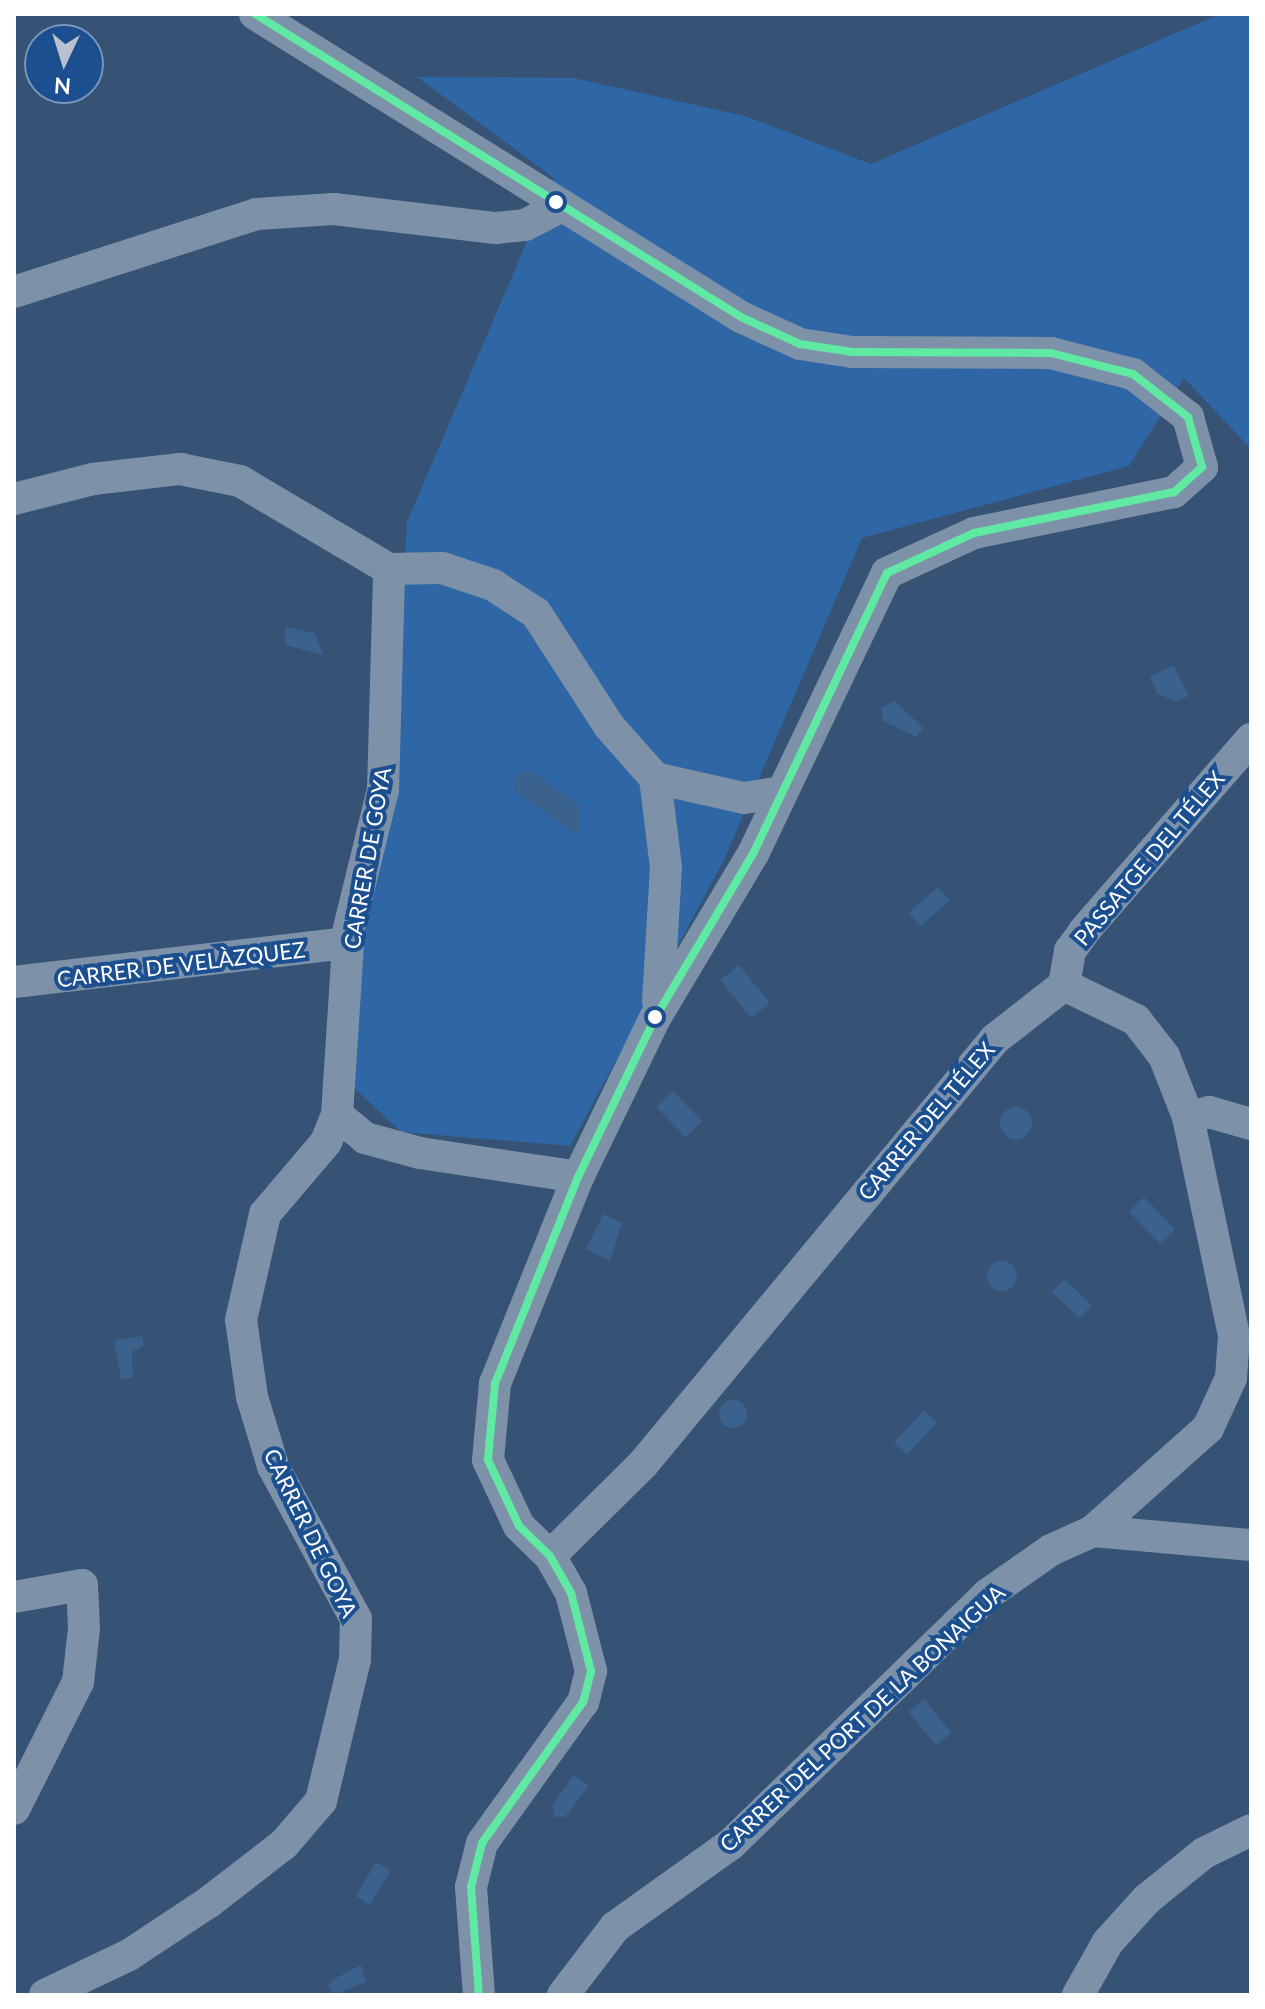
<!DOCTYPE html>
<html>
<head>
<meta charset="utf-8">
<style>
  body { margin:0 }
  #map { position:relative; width:1265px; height:2009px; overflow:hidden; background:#365274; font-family:Lato,sans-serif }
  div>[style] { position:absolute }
  .green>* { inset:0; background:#2f66a5 }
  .water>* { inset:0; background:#3b618d; transform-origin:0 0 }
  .round { border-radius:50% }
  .street>* { height:32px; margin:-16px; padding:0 16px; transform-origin:16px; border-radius:16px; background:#7d92a8 }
  .bus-1>* { height:8px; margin:-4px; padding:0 4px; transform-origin:4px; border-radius:4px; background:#60e9a3 }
  .dots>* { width:22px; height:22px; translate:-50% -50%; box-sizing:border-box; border:4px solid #1b4f8f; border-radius:50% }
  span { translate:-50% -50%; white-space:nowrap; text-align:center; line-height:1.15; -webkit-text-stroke:8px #1b4f8f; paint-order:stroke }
  .street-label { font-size:22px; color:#fff }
  .frame { position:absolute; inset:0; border:16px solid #fff; pointer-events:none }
  .north { position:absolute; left:24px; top:24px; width:80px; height:80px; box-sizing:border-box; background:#1b4f8f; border:2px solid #7695bc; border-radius:50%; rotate:184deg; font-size:22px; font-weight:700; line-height:32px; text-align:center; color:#fff }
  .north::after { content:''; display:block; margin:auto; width:28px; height:36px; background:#b9c2ce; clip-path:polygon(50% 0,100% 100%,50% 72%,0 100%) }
</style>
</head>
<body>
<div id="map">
  <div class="green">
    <i style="clip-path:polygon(1220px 14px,1251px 14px,1251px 449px,1184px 378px,1129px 466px,862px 538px,724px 860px,570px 1146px,401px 1132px,349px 1083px,347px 947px,390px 803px,407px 522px,554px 178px,417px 77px,574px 78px,745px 116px,871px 164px)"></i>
  </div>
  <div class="water">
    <i style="clip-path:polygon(285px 627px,315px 633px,323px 655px,285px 645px)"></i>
    <i style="clip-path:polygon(1173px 665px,1189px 696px,1176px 701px,1157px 694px,1150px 677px)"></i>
    <i style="clip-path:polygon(894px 701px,924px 728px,916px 737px,883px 721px,881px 708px)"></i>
    <i style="clip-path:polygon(520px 771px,532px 771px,580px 807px,580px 836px,518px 794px,513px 783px)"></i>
    <i style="left:938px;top:887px;width:18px;height:39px;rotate:49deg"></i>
    <i style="left:739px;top:965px;width:49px;height:24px;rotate:51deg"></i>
    <i style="left:673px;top:1091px;width:42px;height:23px;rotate:46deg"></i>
    <i class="round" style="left:1000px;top:1107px;width:32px;height:32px"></i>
    <i style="left:1144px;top:1197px;width:45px;height:21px;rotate:46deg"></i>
    <i style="clip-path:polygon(603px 1214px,622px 1223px,610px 1261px,586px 1249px)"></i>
    <i class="round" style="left:987px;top:1261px;width:30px;height:30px"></i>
    <i style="left:1064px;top:1279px;width:38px;height:18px;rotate:43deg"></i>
    <i style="clip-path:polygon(142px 1336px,144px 1345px,132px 1352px,133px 1377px,121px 1380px,114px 1341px)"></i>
    <i class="round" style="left:719px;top:1400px;width:28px;height:28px"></i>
    <i style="left:924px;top:1410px;width:18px;height:44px;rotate:43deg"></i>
    <i style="left:924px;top:1699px;width:44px;height:20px;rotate:51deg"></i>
    <i style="clip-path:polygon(574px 1775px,589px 1786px,565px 1817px,555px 1817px,552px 1806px)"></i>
    <i style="left:376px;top:1862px;width:17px;height:40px;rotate:31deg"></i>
    <i style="clip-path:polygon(361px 1965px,366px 1982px,334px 1995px,328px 1986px,334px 1979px)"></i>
  </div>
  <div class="street">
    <i style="left:255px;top:14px;width:573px;rotate:31.94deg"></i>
    <i style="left:741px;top:317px;width:65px;rotate:24.6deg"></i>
    <i style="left:800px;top:344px;width:53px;rotate:8.7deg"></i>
    <i style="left:852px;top:352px;width:199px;rotate:0.3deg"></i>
    <i style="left:1051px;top:353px;width:85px;rotate:14.4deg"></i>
    <i style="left:1133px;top:374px;width:70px;rotate:38deg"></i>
    <i style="left:1188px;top:417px;width:52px;rotate:74.4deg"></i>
    <i style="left:1202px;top:467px;width:38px;rotate:138deg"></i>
    <i style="left:1174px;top:492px;width:204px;rotate:168.4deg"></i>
    <i style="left:974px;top:533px;width:96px;rotate:155.3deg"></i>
    <i style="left:887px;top:573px;width:309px;rotate:115.5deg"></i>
    <i style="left:754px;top:852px;width:193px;rotate:120.8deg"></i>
    <i style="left:655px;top:1018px;width:177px;rotate:115.8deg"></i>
    <i style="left:578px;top:1177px;width:222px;rotate:111.9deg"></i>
    <i style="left:495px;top:1383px;width:77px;rotate:95.2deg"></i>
    <i style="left:488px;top:1460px;width:73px;rotate:64.8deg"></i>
    <i style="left:519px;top:1526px;width:43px;rotate:44.1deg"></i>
    <i style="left:550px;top:1556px;width:43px;rotate:60.4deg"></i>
    <i style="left:571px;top:1593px;width:81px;rotate:75.6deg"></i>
    <i style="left:591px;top:1671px;width:32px;rotate:104deg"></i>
    <i style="left:583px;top:1702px;width:173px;rotate:125.6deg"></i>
    <i style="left:482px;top:1843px;width:45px;rotate:104deg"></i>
    <i style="left:471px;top:1887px;width:108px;rotate:85.8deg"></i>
    <i style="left:14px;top:292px;width:255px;rotate:-17.8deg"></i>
    <i style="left:257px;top:214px;width:77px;rotate:-3.7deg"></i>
    <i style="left:334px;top:209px;width:163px;rotate:6.7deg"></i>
    <i style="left:496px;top:228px;width:29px;rotate:-6deg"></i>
    <i style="left:525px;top:225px;width:38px;rotate:-27deg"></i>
    <i style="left:14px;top:499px;width:81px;rotate:-14.2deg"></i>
    <i style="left:93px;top:479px;width:88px;rotate:-6.6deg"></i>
    <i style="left:180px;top:469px;width:61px;rotate:11.3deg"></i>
    <i style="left:240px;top:481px;width:173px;rotate:30.6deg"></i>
    <i style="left:389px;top:569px;width:53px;rotate:-1.1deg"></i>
    <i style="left:442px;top:568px;width:54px;rotate:18.4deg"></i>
    <i style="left:493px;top:585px;width:51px;rotate:33.1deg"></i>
    <i style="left:536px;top:613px;width:135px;rotate:57.1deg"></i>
    <i style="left:609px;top:726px;width:69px;rotate:48.5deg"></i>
    <i style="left:655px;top:778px;width:91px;rotate:12.7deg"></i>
    <i style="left:744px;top:798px;width:39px;rotate:-9deg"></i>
    <i style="left:655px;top:778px;width:90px;rotate:83deg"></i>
    <i style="left:666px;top:867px;width:134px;rotate:93.4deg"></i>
    <i style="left:14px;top:982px;width:336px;rotate:-6.7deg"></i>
    <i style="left:1064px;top:985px;width:35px;rotate:-80deg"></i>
    <i style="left:1070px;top:951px;width:26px;rotate:-54deg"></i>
    <i style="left:1085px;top:930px;width:253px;rotate:-49deg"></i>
    <i style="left:337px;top:1115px;width:36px;rotate:39deg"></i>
    <i style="left:365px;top:1138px;width:57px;rotate:15.3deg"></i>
    <i style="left:420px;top:1153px;width:160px;rotate:8.6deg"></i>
    <i style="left:1188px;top:1117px;width:22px;rotate:-13deg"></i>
    <i style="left:1209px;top:1112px;width:44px;rotate:15.9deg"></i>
    <i style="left:550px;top:1556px;width:131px;rotate:-44.7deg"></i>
    <i style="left:643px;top:1464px;width:552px;rotate:-50.37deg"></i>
    <i style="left:995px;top:1039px;width:88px;rotate:-38deg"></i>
    <i style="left:1064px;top:985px;width:80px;rotate:25.9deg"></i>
    <i style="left:1136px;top:1020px;width:46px;rotate:52.1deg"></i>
    <i style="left:1164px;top:1056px;width:66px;rotate:68.5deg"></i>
    <i style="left:1188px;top:1117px;width:224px;rotate:78.1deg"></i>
    <i style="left:1234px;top:1336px;width:42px;rotate:94.1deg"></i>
    <i style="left:1231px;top:1378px;width:55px;rotate:114.7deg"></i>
    <i style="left:1208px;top:1428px;width:154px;rotate:138.2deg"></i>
    <i style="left:14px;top:1597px;width:69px;rotate:-10deg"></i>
    <i style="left:82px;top:1585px;width:43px;rotate:87.3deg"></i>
    <i style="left:84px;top:1628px;width:54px;rotate:96.3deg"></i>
    <i style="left:78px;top:1682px;width:142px;rotate:116.7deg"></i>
    <i style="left:45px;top:1995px;width:93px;rotate:-25.5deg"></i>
    <i style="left:129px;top:1955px;width:96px;rotate:-33.5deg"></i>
    <i style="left:209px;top:1902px;width:95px;rotate:-37.7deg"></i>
    <i style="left:284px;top:1844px;width:57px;rotate:-49.3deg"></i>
    <i style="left:321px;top:1801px;width:146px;rotate:-76.5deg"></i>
    <i style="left:355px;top:1659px;width:40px;rotate:-88.6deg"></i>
    <i style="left:356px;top:1619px;width:174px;rotate:-118.5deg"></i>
    <i style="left:273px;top:1466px;width:72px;rotate:-106.9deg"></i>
    <i style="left:252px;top:1397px;width:78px;rotate:-98.1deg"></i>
    <i style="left:241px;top:1320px;width:109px;rotate:-77.2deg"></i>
    <i style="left:265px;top:1214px;width:94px;rotate:-49.7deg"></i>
    <i style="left:326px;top:1142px;width:29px;rotate:-68deg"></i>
    <i style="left:337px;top:1115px;width:187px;rotate:-86.3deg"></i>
    <i style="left:349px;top:928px;width:142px;rotate:-76.2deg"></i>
    <i style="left:383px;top:790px;width:221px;rotate:-88.4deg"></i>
    <i style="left:563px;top:1995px;width:86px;rotate:-52.6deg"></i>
    <i style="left:615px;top:1927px;width:143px;rotate:-35.6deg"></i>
    <i style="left:731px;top:1844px;width:359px;rotate:-44.2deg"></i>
    <i style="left:988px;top:1594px;width:77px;rotate:-34.9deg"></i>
    <i style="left:1051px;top:1550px;width:46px;rotate:-24.3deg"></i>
    <i style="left:1093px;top:1531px;width:159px;rotate:5.1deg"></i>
    <i style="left:1078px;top:1995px;width:61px;rotate:-60.5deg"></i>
    <i style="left:1108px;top:1942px;width:58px;rotate:-47.8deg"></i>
    <i style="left:1147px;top:1899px;width:73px;rotate:-38.9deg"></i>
    <i style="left:1204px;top:1853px;width:52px;rotate:-26.1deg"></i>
  </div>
  <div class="bus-1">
    <i style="left:255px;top:14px;width:573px;rotate:31.94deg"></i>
    <i style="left:741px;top:317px;width:65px;rotate:24.6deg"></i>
    <i style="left:800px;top:344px;width:53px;rotate:8.7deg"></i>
    <i style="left:852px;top:352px;width:199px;rotate:0.3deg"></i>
    <i style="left:1051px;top:353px;width:85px;rotate:14.4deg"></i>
    <i style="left:1133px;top:374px;width:70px;rotate:38deg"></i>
    <i style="left:1188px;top:417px;width:52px;rotate:74.4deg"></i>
    <i style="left:1202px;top:467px;width:38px;rotate:138deg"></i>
    <i style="left:1174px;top:492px;width:204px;rotate:168.4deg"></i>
    <i style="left:974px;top:533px;width:96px;rotate:155.3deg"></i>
    <i style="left:887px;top:573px;width:309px;rotate:115.5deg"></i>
    <i style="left:754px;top:852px;width:193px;rotate:120.8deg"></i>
    <i style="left:655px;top:1018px;width:177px;rotate:115.8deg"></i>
    <i style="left:578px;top:1177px;width:222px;rotate:111.9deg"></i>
    <i style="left:495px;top:1383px;width:77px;rotate:95.2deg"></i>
    <i style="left:488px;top:1460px;width:73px;rotate:64.8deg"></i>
    <i style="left:519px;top:1526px;width:43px;rotate:44.1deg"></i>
    <i style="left:550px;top:1556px;width:43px;rotate:60.4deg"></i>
    <i style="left:571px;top:1593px;width:81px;rotate:75.6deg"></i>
    <i style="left:591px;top:1671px;width:32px;rotate:104deg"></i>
    <i style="left:583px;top:1702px;width:173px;rotate:125.6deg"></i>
    <i style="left:482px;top:1843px;width:45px;rotate:104deg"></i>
    <i style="left:471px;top:1887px;width:108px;rotate:85.8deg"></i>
  </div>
  <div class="dots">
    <i style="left:556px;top:202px;background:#fff"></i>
    <i style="left:655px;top:1017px;background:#fff"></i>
  </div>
  <div class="street-label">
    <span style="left:367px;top:858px;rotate:-80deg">CARRER DE GOYA</span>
    <span style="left:1149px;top:858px;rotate:-50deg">PASSATGE DEL TÉLEX</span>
    <span style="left:181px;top:964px;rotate:-7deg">CARRER DE VELÀZQUEZ</span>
    <span style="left:926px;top:1121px;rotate:-50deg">CARRER DEL TÉLEX</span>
    <span style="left:311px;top:1533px;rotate:64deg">CARRER DE GOYA</span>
    <span style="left:862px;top:1718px;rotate:-43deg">CARRER DEL PORT DE LA BONAIGUA</span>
  </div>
  <div class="frame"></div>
  <div class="north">N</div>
</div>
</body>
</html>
